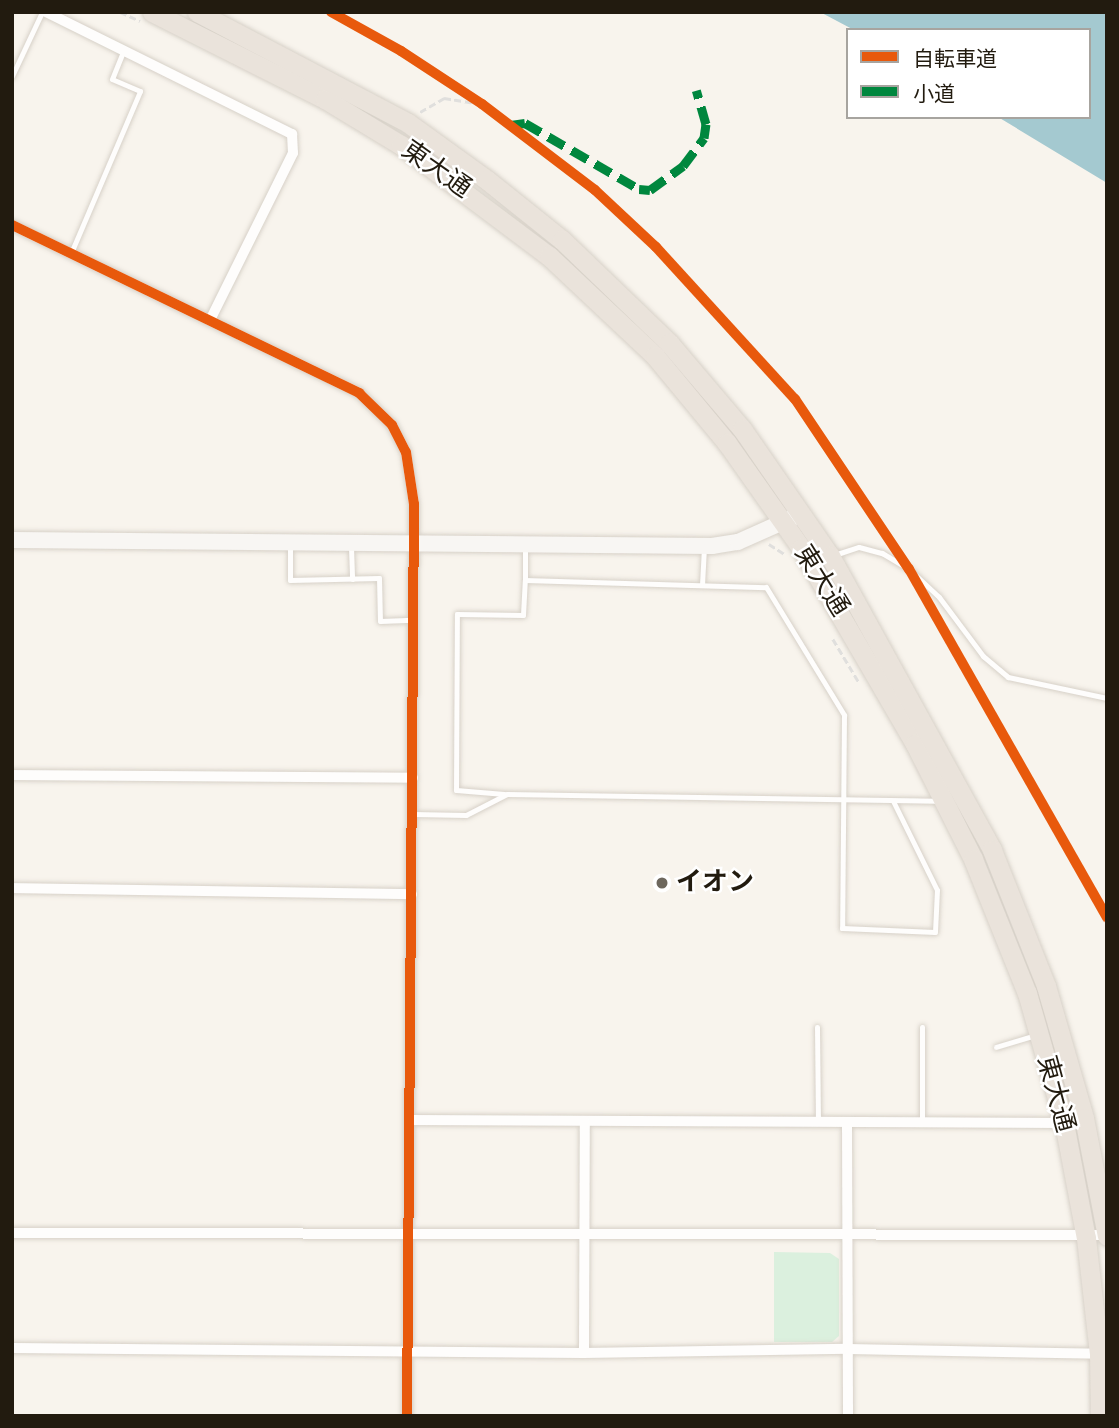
<!DOCTYPE html>
<html>
<head>
<meta charset="utf-8">
<style>
  body { margin:0 }
  #map { position:relative; width:1119px; height:1428px; overflow:hidden; background:#f8f4ed; font-family:"Alegreya Sans","Noto Sans JP",sans-serif }
  div>[style] { position:absolute }
  .green>* { inset:0; background:#dbf0de }
  .water>* { inset:0; background:#a4c9d0 }
  .path>* { height:2.5px; margin-top:-1.25px; transform-origin:0; background:repeating-linear-gradient(90deg,#e0dfdd 0 7px,transparent 0 10.5px) }
  .roads { filter:drop-shadow(0 0 2px #d7d1c8) drop-shadow(0 0 2px #d7d1c8) }
  .lane>* { height:5px; margin:-2.5px; padding:0 2.5px; transform-origin:2.5px; border-radius:2.5px; background:#fefdfc }
  .street>* { height:10px; margin:-5px; padding:0 5px; transform-origin:5px; border-radius:5px; background:#fefdfc }
  .secondary>* { height:16px; margin:-8px; padding:0 8px; transform-origin:8px; border-radius:8px; background:#f8f6f3 }
  .highway>* { height:19px; margin:-9.5px; padding:0 9.5px; transform-origin:9.5px; border-radius:9.5px; background:#eae3db }
  .quiet>* { height:9px; margin-top:-4.5px; transform-origin:0; background:repeating-linear-gradient(90deg,#00873e 0 18px,transparent 0 27px) }
  .cycleway>* { height:10px; margin:-5px; padding:0 5px; transform-origin:5px; border-radius:5px; background:#e8590c }
  .dots>* { width:19px; height:19px; translate:-50% -50%; box-sizing:border-box; border:4px solid #fff; border-radius:50% }
  span { translate:-50% -50%; white-space:nowrap; text-align:center; line-height:1.15; -webkit-text-stroke:5px #fff; paint-order:stroke }
  .street-label { font-size:26px; color:#221b0f }
  .poi-label { font-size:26px; color:#221b0f; font-weight:700 }
  .left { translate:0 -50%; text-align:left }
  .frame { position:absolute; inset:0; border:14px solid #221b0f; pointer-events:none }
  .legend { position:absolute; left:846px; top:28px; width:245px; height:91px; box-sizing:border-box; background:#fff; border:2px solid #a7a49f; margin:0; padding:9px 12px; list-style:none; font-size:21px; color:#221b0f }
  .legend li { display:flex; align-items:center; gap:14px; height:35px }
  .legend b { width:35px; border:2px solid #a7a49f }
</style>
</head>
<body>
<div id="map">
  <div class="green">
    <i style="clip-path:polygon(774px 1252px,830px 1253px,839px 1259px,839px 1336px,832px 1342px,774px 1342px)"></i>
  </div>
  <div class="water">
    <i style="clip-path:polygon(820px 12px,1107px 12px,1107px 183px,998px 117px,1089px 117px,1089px 30px,854px 30px)"></i>
  </div>
  <div class="path">
    <i style="left:120px;top:12px;width:22px;rotate:24deg"></i>
    <i style="left:420px;top:112px;width:28px;rotate:-30deg"></i>
    <i style="left:444px;top:98px;width:38px;rotate:9deg"></i>
    <i style="left:769px;top:544px;width:20px;rotate:33deg"></i>
    <i style="left:833px;top:639px;width:52px;rotate:59deg"></i>
  </div>
  <div class="roads">
    <div class="lane">
      <i style="left:12px;top:76px;width:71px;rotate:-64.9deg"></i>
      <i style="left:71px;top:253px;width:176px;rotate:-66.9deg"></i>
      <i style="left:140px;top:91px;width:30px;rotate:-157deg"></i>
      <i style="left:112px;top:79px;width:31px;rotate:-68deg"></i>
      <i style="left:290px;top:544px;width:36px;rotate:90deg"></i>
      <i style="left:290px;top:580px;width:89px;rotate:-1.3deg"></i>
      <i style="left:379px;top:578px;width:43px;rotate:88.7deg"></i>
      <i style="left:380px;top:621px;width:33px;rotate:-2deg"></i>
      <i style="left:351px;top:547px;width:32px;rotate:88deg"></i>
      <i style="left:525px;top:547px;width:33px;rotate:90deg"></i>
      <i style="left:525px;top:580px;width:241px;rotate:1.7deg"></i>
      <i style="left:766px;top:587px;width:150px;rotate:58.6deg"></i>
      <i style="left:844px;top:715px;width:213px;rotate:90.5deg"></i>
      <i style="left:842px;top:928px;width:93px;rotate:2.5deg"></i>
      <i style="left:935px;top:932px;width:42px;rotate:-87.3deg"></i>
      <i style="left:937px;top:890px;width:99px;rotate:-116.3deg"></i>
      <i style="left:834px;top:555px;width:26px;rotate:-18deg"></i>
      <i style="left:859px;top:547px;width:24px;rotate:15deg"></i>
      <i style="left:882px;top:553px;width:31px;rotate:31deg"></i>
      <i style="left:909px;top:569px;width:41px;rotate:43deg"></i>
      <i style="left:939px;top:597px;width:74px;rotate:53.3deg"></i>
      <i style="left:983px;top:656px;width:33px;rotate:40deg"></i>
      <i style="left:1008px;top:677px;width:101px;rotate:12deg"></i>
      <i style="left:702px;top:585px;width:36px;rotate:-87deg"></i>
      <i style="left:504px;top:794px;width:48px;rotate:-175.2deg"></i>
      <i style="left:456px;top:790px;width:176px;rotate:-89.7deg"></i>
      <i style="left:457px;top:614px;width:66px;rotate:0.9deg"></i>
      <i style="left:523px;top:615px;width:35px;rotate:-87deg"></i>
      <i style="left:413px;top:814px;width:53px;rotate:1.1deg"></i>
      <i style="left:466px;top:815px;width:46px;rotate:-27.1deg"></i>
      <i style="left:507px;top:794px;width:430px;rotate:0.9deg"></i>
      <i style="left:817px;top:1027px;width:96px;rotate:89.4deg"></i>
      <i style="left:996px;top:1047px;width:42px;rotate:-16.7deg"></i>
      <i style="left:922px;top:1122px;width:95px;rotate:-90deg"></i>
    </div>
    <div class="street">
      <i style="left:46px;top:12px;width:275px;rotate:26.4deg"></i>
      <i style="left:292px;top:134px;width:19px;rotate:87deg"></i>
      <i style="left:293px;top:153px;width:186px;rotate:116.4deg"></i>
      <i style="left:12px;top:225px;width:386px;rotate:25.8deg"></i>
      <i style="left:359px;top:393px;width:46px;rotate:44.1deg"></i>
      <i style="left:392px;top:425px;width:30px;rotate:63deg"></i>
      <i style="left:406px;top:452px;width:53px;rotate:81.3deg"></i>
      <i style="left:414px;top:504px;width:912px;rotate:90.44deg"></i>
      <i style="left:12px;top:775px;width:401px;rotate:0.4deg"></i>
      <i style="left:12px;top:888px;width:400px;rotate:0.9deg"></i>
      <i style="left:410px;top:1120px;width:654px;rotate:0.26deg"></i>
      <i style="left:1064px;top:1123px;width:21px;rotate:-14deg"></i>
      <i style="left:847px;top:1123px;width:293px;rotate:89.8deg"></i>
      <i style="left:12px;top:1233px;width:1095px;rotate:0.1deg"></i>
      <i style="left:12px;top:1348px;width:572px;rotate:0.5deg"></i>
      <i style="left:584px;top:1353px;width:264px;rotate:-0.9deg"></i>
      <i style="left:848px;top:1349px;width:253px;rotate:1.1deg"></i>
      <i style="left:584px;top:1353px;width:232px;rotate:-89.8deg"></i>
    </div>
    <div class="secondary">
      <i style="left:12px;top:540px;width:700px;rotate:0.49deg"></i>
      <i style="left:712px;top:546px;width:26px;rotate:-9deg"></i>
      <i style="left:738px;top:542px;width:61px;rotate:-24.1deg"></i>
    </div>
    <div class="highway">
      <i style="left:152px;top:12px;width:194px;rotate:26.7deg"></i>
      <i style="left:325px;top:99px;width:89px;rotate:31.2deg"></i>
      <i style="left:401px;top:145px;width:185px;rotate:36.9deg"></i>
      <i style="left:549px;top:256px;width:146px;rotate:43.3deg"></i>
      <i style="left:655px;top:356px;width:113px;rotate:50.4deg"></i>
      <i style="left:727px;top:443px;width:128px;rotate:54.8deg"></i>
      <i style="left:801px;top:548px;width:227px;rotate:59.8deg"></i>
      <i style="left:915px;top:744px;width:129px;rotate:63.2deg"></i>
      <i style="left:973px;top:859px;width:144px;rotate:68.1deg"></i>
      <i style="left:1027px;top:993px;width:135px;rotate:74.1deg"></i>
      <i style="left:1064px;top:1123px;width:117px;rotate:79.2deg"></i>
      <i style="left:1086px;top:1238px;width:117px;rotate:83.6deg"></i>
      <i style="left:1099px;top:1354px;width:62px;rotate:89.1deg"></i>
      <i style="left:197px;top:12px;width:238px;rotate:27.7deg"></i>
      <i style="left:408px;top:123px;width:97px;rotate:35.8deg"></i>
      <i style="left:487px;top:180px;width:96px;rotate:38.7deg"></i>
      <i style="left:562px;top:240px;width:149px;rotate:43.9deg"></i>
      <i style="left:669px;top:343px;width:113px;rotate:49.7deg"></i>
      <i style="left:742px;top:429px;width:155px;rotate:55.3deg"></i>
      <i style="left:830px;top:556px;width:336px;rotate:61.1deg"></i>
      <i style="left:992px;top:850px;width:146px;rotate:68.3deg"></i>
      <i style="left:1046px;top:986px;width:137px;rotate:73.9deg"></i>
      <i style="left:1084px;top:1118px;width:120px;rotate:79deg"></i>
    </div>
  </div>
  <div class="quiet">
    <i style="left:511px;top:125px;width:14px;rotate:-8deg"></i>
    <i style="left:525px;top:123px;width:132px;rotate:30.1deg"></i>
    <i style="left:639px;top:189px;width:11px;rotate:5deg"></i>
    <i style="left:650px;top:190px;width:41px;rotate:-36deg"></i>
    <i style="left:683px;top:166px;width:35px;rotate:-53deg"></i>
    <i style="left:704px;top:138px;width:14px;rotate:-82deg"></i>
    <i style="left:706px;top:124px;width:35px;rotate:-106deg"></i>
  </div>
  <div class="cycleway">
    <i style="left:331px;top:12px;width:80px;rotate:29.1deg"></i>
    <i style="left:401px;top:51px;width:97px;rotate:33.2deg"></i>
    <i style="left:482px;top:104px;width:142px;rotate:37.3deg"></i>
    <i style="left:595px;top:190px;width:83px;rotate:43.1deg"></i>
    <i style="left:656px;top:247px;width:206px;rotate:47.6deg"></i>
    <i style="left:795px;top:399px;width:205px;rotate:56.2deg"></i>
    <i style="left:909px;top:569px;width:401px;rotate:60.4deg"></i>
    <i style="left:12px;top:225px;width:386px;rotate:25.8deg"></i>
    <i style="left:359px;top:393px;width:46px;rotate:44.1deg"></i>
    <i style="left:392px;top:425px;width:30px;rotate:63deg"></i>
    <i style="left:406px;top:452px;width:53px;rotate:81.3deg"></i>
    <i style="left:414px;top:504px;width:912px;rotate:90.44deg"></i>
  </div>
  <div class="dots">
    <i style="left:662px;top:883px;background:#6d675d"></i>
  </div>
  <div class="street-label">
    <span style="left:436px;top:170px;rotate:35deg">東大通</span>
    <span style="left:821px;top:581px;rotate:58deg">東大通</span>
    <span style="left:1055px;top:1094px;rotate:75deg">東大通</span>
  </div>
  <div class="poi-label">
    <span class="left" style="left:676px;top:883px">イオン</span>
  </div>
  <div class="frame"></div>
  <ul class="legend">
  <li><b style="height:9px;background:#e8590c"></b>自転車道</li>
  <li><b style="height:9px;background:#00873e"></b>小道</li>
  </ul>
</div>
</body>
</html>
